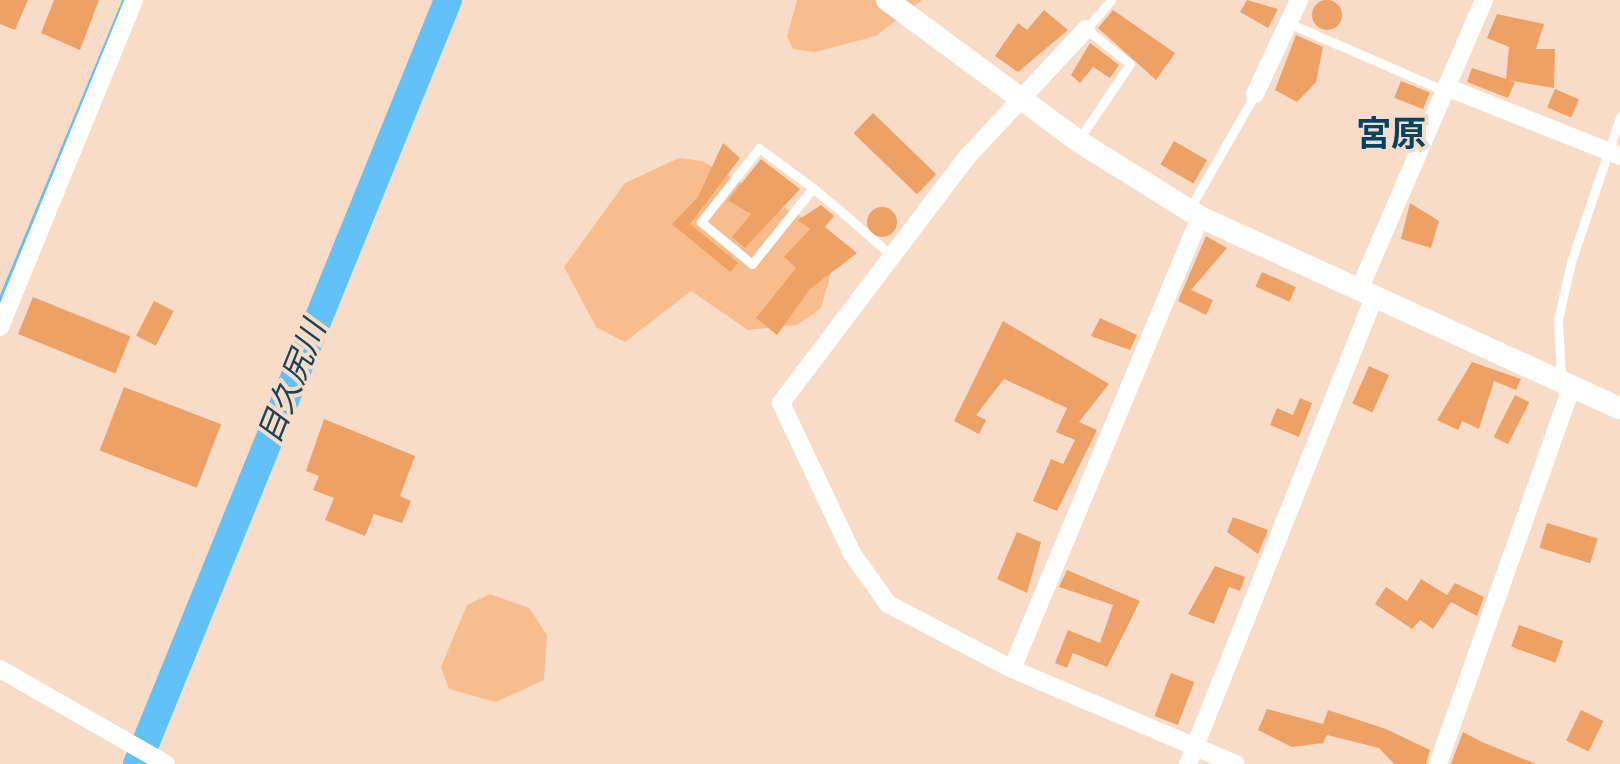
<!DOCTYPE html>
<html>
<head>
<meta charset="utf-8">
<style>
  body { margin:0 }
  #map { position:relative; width:1620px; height:764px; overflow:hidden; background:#f9dcc7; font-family:"DejaVu Sans","Noto Sans JP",sans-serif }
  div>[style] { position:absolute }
  .green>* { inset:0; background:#f8bc8d }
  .stream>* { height:5px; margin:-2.5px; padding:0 2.5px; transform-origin:2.5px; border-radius:2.5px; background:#61c1f8 }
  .river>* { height:28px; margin:-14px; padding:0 14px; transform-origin:14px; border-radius:14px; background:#61c1f8 }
  .building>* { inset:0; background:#eea164; transform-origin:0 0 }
  .round { border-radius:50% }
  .lane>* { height:9px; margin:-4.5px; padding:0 4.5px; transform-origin:4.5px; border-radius:4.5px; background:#fff }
  .street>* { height:18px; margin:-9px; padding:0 9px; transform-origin:9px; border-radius:9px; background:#fff }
  .secondary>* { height:22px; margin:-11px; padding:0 11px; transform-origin:11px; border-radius:11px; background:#fff }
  span { translate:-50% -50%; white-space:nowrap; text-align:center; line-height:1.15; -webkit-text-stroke:8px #f9dcc7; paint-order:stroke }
  .water-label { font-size:32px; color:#1a4259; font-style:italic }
  .quarter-label { font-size:35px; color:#004463; font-weight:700 }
</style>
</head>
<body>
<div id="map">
  <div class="green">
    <i style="clip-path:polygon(797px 0,922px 0,876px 36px,815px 52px,793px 49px,787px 37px)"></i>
    <i style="clip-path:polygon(679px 158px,702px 161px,810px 222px,837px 251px,821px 308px,797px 325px,748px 330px,691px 291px,625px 342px,596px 327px,564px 267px,625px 183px)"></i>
    <i style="clip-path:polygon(490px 594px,529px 608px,547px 635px,544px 680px,496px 702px,449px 689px,441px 667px,467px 605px)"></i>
  </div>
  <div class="stream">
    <i style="left:0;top:300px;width:325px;rotate:-67.5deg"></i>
  </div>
  <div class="river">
    <i style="left:137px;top:764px;width:825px;rotate:-67.85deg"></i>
  </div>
  <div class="building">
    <i style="clip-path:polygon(0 0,28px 0,15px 30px,0 24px)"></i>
    <i style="clip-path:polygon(54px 0,99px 0,80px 50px,41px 33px)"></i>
    <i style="clip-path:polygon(1247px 0,1278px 9px,1268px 28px,1240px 12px)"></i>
    <i class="round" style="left:1312px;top:0;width:30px;height:30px"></i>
    <i style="clip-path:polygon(1044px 10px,1068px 30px,1018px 72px,995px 56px,1018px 23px,1027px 30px)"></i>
    <i style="clip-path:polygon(1113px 10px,1175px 53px,1156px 80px,1098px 28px)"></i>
    <i style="clip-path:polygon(1497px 14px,1544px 24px,1536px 49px,1555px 49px,1554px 88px,1507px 80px,1515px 82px,1508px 98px,1467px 82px,1472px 68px,1506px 79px,1509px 47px,1487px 38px)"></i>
    <i style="clip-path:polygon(1296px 35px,1323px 47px,1316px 82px,1297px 102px,1275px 90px)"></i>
    <i style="clip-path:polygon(1090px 43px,1119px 65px,1110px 78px,1093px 67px,1080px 83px,1071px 75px)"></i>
    <i style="left:1401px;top:81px;width:31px;height:18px;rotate:22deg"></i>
    <i style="left:1555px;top:89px;width:26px;height:20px;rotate:23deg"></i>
    <i style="left:873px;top:113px;width:88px;height:28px;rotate:44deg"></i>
    <i style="left:1174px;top:141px;width:38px;height:27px;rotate:30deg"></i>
    <i style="clip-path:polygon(723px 143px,740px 158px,690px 224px,738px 263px,730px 272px,672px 224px,698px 197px)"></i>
    <i style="clip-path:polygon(761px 159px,800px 189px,745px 248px,732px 237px,751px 214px,728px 200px)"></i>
    <i style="clip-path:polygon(1410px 203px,1439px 221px,1431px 248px,1401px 239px)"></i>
    <i style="clip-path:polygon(821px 205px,834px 216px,825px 227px,857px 253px,810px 289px,777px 335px,756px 318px,796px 268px,784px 257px,810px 229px,798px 220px)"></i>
    <i class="round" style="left:867px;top:207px;width:30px;height:30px"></i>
    <i style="clip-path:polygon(1206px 236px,1227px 248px,1191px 290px,1213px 300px,1206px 315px,1178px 301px)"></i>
    <i style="left:1262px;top:272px;width:37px;height:16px;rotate:24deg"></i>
    <i style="left:33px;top:297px;width:105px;height:40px;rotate:22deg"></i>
    <i style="left:154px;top:301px;width:22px;height:39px;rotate:27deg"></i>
    <i style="clip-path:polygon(1100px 318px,1137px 335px,1130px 350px,1091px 336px)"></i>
    <i style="clip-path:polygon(1003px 321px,1109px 384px,1079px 422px,1097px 430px,1057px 511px,1033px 501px,1051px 459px,1063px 464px,1075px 440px,1056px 432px,1067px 408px,1004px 379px,976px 415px,986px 420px,979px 434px,954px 421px)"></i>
    <i style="clip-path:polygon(1472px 362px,1521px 379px,1516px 390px,1494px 381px,1479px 429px,1462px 421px,1458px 430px,1437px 420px)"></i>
    <i style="left:1369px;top:366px;width:22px;height:41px;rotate:24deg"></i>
    <i style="left:124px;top:387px;width:104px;height:68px;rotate:21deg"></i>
    <i style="left:1515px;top:395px;width:16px;height:47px;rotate:27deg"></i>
    <i style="clip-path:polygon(1300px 398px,1312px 403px,1299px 437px,1270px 425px,1277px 408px,1293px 415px)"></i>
    <i style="clip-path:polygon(324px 419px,415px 456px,400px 496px,411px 501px,402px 523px,374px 514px,365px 536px,325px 520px,334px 498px,313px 490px,319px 476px,306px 471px)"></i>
    <i style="clip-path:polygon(1233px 517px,1268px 530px,1258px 554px,1227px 532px)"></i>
    <i style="left:1547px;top:523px;width:53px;height:26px;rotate:17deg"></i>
    <i style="clip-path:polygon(1017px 532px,1041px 542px,1027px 593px,997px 579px)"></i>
    <i style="clip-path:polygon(1215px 566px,1245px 577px,1240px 591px,1229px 587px,1214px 624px,1188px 614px)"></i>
    <i style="clip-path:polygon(1067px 570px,1140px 601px,1107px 667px,1073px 653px,1067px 668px,1055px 663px,1068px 630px,1100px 643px,1113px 605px,1059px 587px)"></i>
    <i style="clip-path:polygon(1421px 579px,1447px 595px,1455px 583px,1484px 597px,1477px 616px,1451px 602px,1433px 629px,1420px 620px,1412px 629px,1375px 604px,1386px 587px,1407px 601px)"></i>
    <i style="left:1519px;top:625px;width:47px;height:23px;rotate:20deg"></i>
    <i style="left:1171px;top:673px;width:25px;height:46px;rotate:21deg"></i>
    <i style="clip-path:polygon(1267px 709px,1323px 724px,1328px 710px,1386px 729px,1430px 750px,1426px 764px,1394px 764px,1379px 748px,1327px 735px,1323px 743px,1292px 747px,1258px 730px)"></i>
    <i style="left:1581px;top:710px;width:25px;height:34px;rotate:26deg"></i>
    <i style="clip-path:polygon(1463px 732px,1482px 742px,1536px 764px,1451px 764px)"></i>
  </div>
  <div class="lane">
    <i style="left:1293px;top:25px;width:166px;rotate:23.5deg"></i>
    <i style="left:1079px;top:139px;width:91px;rotate:-55.8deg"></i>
    <i style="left:1130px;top:64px;width:56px;rotate:-141.5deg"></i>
    <i style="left:1086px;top:29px;width:38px;rotate:-49deg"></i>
    <i style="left:813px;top:188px;width:97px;rotate:128.8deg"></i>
    <i style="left:752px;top:264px;width:66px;rotate:-140.5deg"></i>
    <i style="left:701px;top:222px;width:94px;rotate:-51.9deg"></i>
    <i style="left:759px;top:148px;width:67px;rotate:36.5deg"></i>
    <i style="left:813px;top:188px;width:39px;rotate:40deg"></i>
    <i style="left:843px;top:213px;width:65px;rotate:41.3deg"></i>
    <i style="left:1190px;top:208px;width:131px;rotate:-60.3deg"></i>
    <i style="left:1561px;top:376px;width:56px;rotate:-93.1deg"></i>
    <i style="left:1558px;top:320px;width:59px;rotate:-77.4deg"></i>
    <i style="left:1571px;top:262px;width:153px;rotate:-71.3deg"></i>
  </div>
  <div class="street">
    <i style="left:1086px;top:29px;width:175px;rotate:132.9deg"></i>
    <i style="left:967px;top:157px;width:308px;rotate:127.1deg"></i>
    <i style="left:781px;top:403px;width:168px;rotate:64.7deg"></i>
    <i style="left:853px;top:555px;width:60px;rotate:54.5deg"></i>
    <i style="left:888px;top:604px;width:140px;rotate:27.7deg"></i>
    <i style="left:1012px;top:669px;width:243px;rotate:23deg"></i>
    <i style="left:1446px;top:87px;width:187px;rotate:21.6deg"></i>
    <i style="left:1255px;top:94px;width:104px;rotate:-64.9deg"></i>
    <i style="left:1360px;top:288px;width:314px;rotate:-66.7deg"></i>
    <i style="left:0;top:327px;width:353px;rotate:-67.7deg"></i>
    <i style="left:0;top:669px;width:191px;rotate:29.8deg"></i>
    <i style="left:1012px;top:669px;width:490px;rotate:-67.4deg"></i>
    <i style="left:1188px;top:764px;width:505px;rotate:-68.26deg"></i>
    <i style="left:1438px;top:764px;width:402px;rotate:-70.5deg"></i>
  </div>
  <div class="secondary">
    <i style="left:887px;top:0;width:237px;rotate:36.4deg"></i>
    <i style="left:1078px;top:141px;width:144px;rotate:31.9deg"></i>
    <i style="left:1200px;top:217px;width:461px;rotate:24.5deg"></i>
  </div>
  <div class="water-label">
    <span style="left:292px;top:382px;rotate:-68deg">目久尻川</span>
  </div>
  <div class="quarter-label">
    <span style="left:1391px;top:134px">宮原</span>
  </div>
</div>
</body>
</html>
